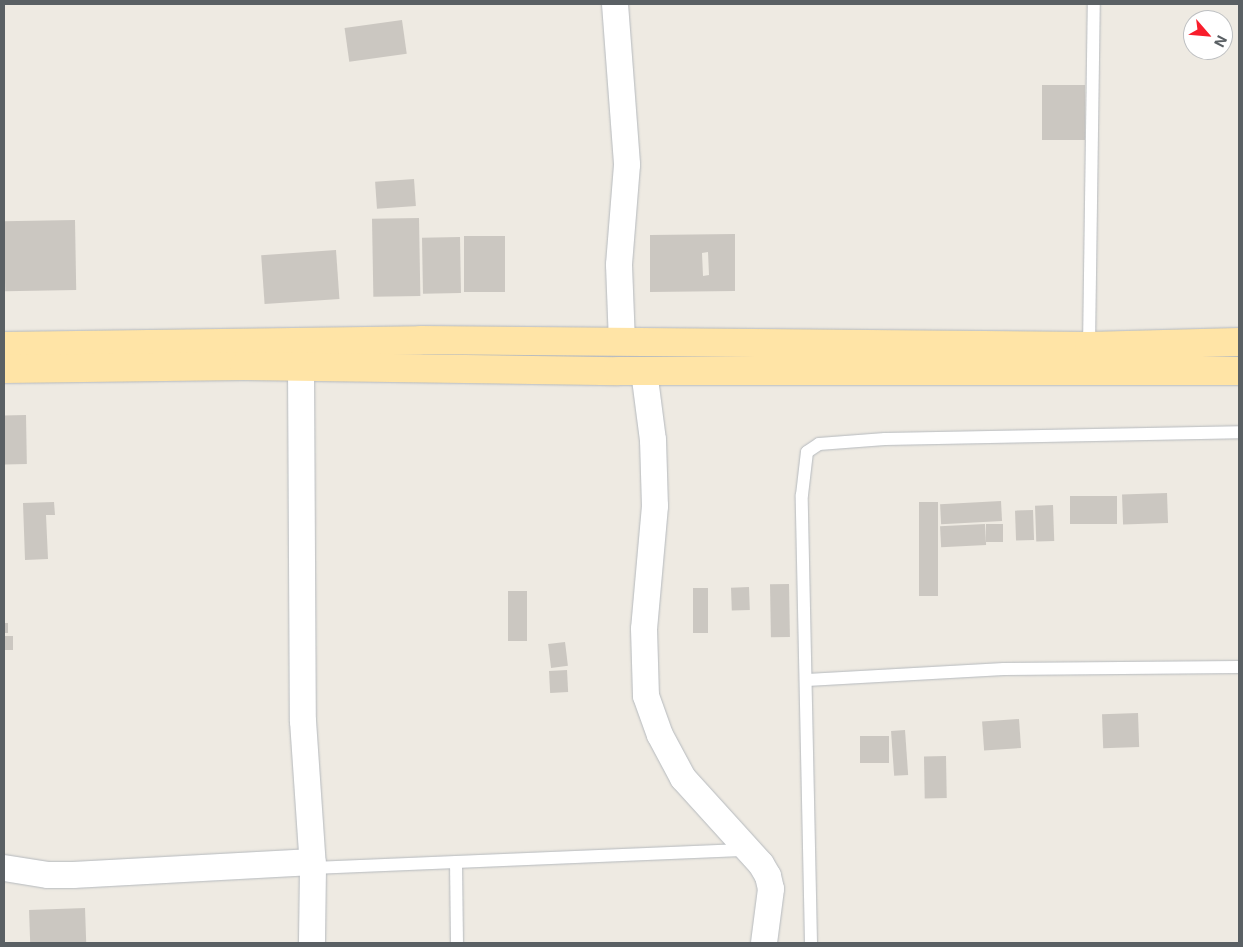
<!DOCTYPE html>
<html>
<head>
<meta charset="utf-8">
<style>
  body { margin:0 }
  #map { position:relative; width:1243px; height:947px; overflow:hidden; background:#eeeae2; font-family:Inter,sans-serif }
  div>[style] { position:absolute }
  .building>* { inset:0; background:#cbc7c1; transform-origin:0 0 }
  .roads { filter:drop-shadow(0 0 1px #b5b9bd) drop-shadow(0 0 1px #b5b9bd) }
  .service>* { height:12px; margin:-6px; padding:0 6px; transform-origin:6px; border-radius:6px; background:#fff }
  .minor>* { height:26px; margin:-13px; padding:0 13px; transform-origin:13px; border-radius:13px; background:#fff }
  .primary>* { height:28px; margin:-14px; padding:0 14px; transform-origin:14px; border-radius:14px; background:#ffe4a6 }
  span { translate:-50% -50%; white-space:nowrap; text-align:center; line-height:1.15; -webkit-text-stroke:4px #fff; paint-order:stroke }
  .frame { position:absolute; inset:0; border:5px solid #5a6064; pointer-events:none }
  .north { position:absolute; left:1183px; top:10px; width:50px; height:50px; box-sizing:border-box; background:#fff; border:1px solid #bdbfc1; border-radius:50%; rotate:117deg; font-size:14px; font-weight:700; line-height:20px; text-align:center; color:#5a6064 }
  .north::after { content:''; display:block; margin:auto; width:18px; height:22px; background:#f81e2c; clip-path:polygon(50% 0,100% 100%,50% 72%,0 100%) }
</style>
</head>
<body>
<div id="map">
  <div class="building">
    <i style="left:402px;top:20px;width:34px;height:58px;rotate:82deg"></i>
    <i style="left:1042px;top:85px;width:43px;height:55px"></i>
    <i style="left:414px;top:179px;width:27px;height:39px;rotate:86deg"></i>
    <i style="left:419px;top:218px;width:78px;height:47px;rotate:89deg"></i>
    <i style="left:75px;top:220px;width:70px;height:71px;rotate:89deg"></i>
    <i style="clip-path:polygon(evenodd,735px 234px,735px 291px,650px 292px,650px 235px,735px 234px,708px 252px,709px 275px,703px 276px,702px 253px,708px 252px)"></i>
    <i style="left:464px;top:236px;width:41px;height:56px"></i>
    <i style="left:460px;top:237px;width:56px;height:38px;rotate:89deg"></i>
    <i style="left:336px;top:250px;width:49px;height:75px;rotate:86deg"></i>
    <i style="left:26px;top:415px;width:49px;height:22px;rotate:89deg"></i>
    <i style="left:1167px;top:493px;width:30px;height:45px;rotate:88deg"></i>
    <i style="left:1070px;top:496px;width:47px;height:28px"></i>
    <i style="left:1001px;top:501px;width:20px;height:61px;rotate:87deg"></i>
    <i style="clip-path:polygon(54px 502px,55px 515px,46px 515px,48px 559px,25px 560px,23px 503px)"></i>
    <i style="left:919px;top:502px;width:19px;height:94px"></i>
    <i style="left:1053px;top:505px;width:36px;height:18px;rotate:88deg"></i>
    <i style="left:1033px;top:510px;width:30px;height:18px;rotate:88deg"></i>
    <i style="left:985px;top:524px;width:21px;height:45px;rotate:87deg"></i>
    <i style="left:1003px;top:524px;width:18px;height:17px;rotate:90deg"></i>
    <i style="left:789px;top:584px;width:53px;height:19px;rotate:89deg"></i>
    <i style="left:749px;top:587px;width:23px;height:18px;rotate:88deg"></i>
    <i style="left:693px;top:588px;width:15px;height:45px"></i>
    <i style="left:508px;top:591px;width:19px;height:50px"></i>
    <i style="left:4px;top:623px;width:4px;height:10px"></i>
    <i style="left:4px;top:636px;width:9px;height:14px"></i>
    <i style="left:565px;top:642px;width:24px;height:17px;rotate:83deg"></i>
    <i style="left:567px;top:670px;width:22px;height:18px;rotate:87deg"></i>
    <i style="left:1138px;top:713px;width:34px;height:36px;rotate:88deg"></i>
    <i style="left:1019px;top:719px;width:29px;height:37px;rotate:86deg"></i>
    <i style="left:905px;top:730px;width:45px;height:14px;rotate:86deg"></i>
    <i style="left:860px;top:736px;width:29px;height:27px"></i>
    <i style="left:946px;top:756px;width:42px;height:22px;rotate:89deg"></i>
    <i style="left:85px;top:908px;width:35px;height:56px;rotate:88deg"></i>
  </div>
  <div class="roads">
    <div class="service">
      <i style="left:1089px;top:346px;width:342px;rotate:-89.2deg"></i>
      <i style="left:807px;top:680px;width:197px;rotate:-3.2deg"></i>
      <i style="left:1004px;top:669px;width:235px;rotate:-0.5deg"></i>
      <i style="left:456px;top:862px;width:81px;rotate:89.3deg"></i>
      <i style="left:313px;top:868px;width:435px;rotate:-2.4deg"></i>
      <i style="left:811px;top:943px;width:448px;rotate:-91.2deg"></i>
      <i style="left:802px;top:495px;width:43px;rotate:-83.4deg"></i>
      <i style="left:807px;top:452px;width:14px;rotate:-34deg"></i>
      <i style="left:819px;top:444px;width:66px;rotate:-4.3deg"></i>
      <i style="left:885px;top:439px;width:354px;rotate:-1.1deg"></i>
    </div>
    <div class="minor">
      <i style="left:615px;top:4px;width:161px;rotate:85.7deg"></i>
      <i style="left:627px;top:165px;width:100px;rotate:94.6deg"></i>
      <i style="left:619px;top:265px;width:77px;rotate:87.8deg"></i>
      <i style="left:301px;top:367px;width:354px;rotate:89.7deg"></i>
      <i style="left:303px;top:721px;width:147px;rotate:86.1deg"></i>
      <i style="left:313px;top:868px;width:75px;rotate:90.8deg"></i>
      <i style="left:644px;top:371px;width:70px;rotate:82.6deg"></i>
      <i style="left:653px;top:440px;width:66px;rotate:88.3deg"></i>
      <i style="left:655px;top:506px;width:123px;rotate:95.1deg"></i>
      <i style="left:644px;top:629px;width:67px;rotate:88.3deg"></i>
      <i style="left:646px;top:696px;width:41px;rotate:70.3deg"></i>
      <i style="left:660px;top:735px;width:49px;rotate:61.9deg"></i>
      <i style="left:683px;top:778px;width:116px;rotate:47.8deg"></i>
      <i style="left:761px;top:864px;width:14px;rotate:60deg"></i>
      <i style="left:768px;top:876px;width:13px;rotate:77deg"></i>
      <i style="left:771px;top:889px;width:54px;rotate:97.4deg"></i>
      <i style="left:4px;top:868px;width:45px;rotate:9deg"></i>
      <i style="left:48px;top:875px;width:25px"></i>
      <i style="left:73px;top:875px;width:240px;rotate:-3.1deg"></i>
    </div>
    <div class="primary">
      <i style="left:4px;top:346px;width:417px;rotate:-0.8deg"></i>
      <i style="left:421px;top:340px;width:668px;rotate:0.51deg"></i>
      <i style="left:1089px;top:346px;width:150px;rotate:-1.5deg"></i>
      <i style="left:4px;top:369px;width:240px;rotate:-0.7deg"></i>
      <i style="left:244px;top:366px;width:374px;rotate:0.8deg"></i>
      <i style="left:618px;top:371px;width:621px"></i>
    </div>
  </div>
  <div class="frame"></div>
  <div class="north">N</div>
</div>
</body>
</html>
